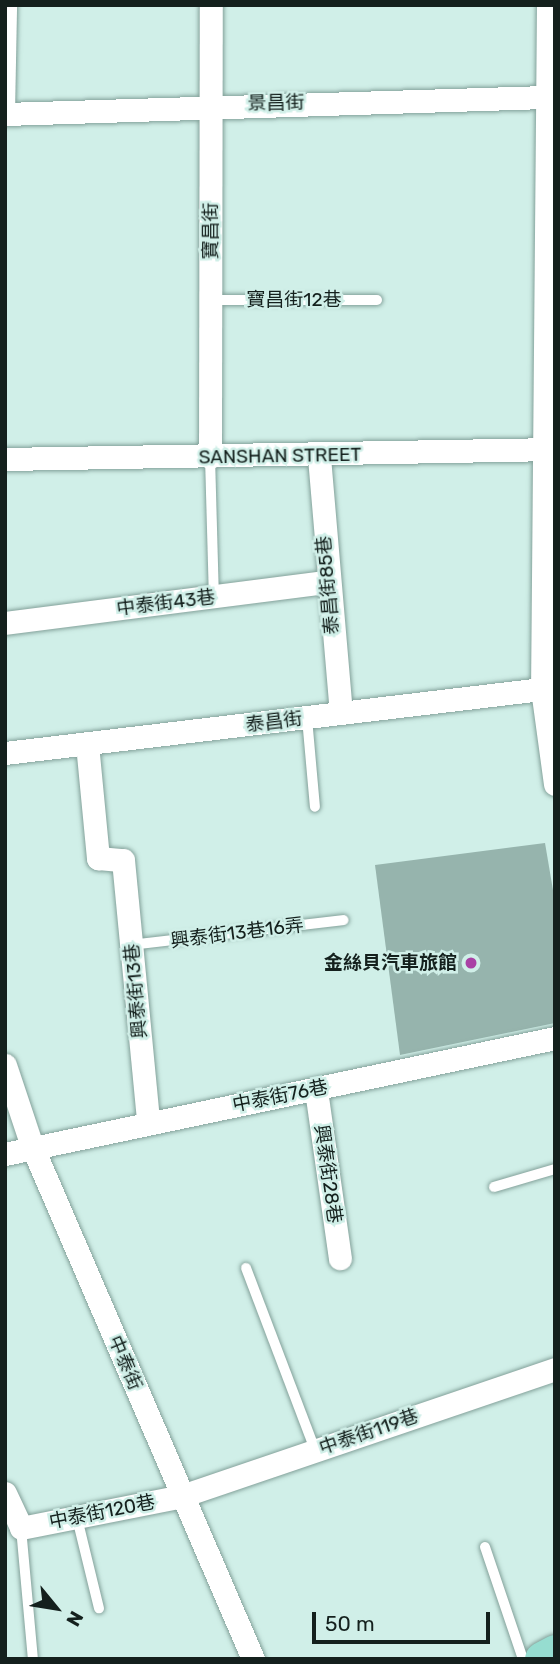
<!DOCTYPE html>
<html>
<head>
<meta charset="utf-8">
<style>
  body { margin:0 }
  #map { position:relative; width:560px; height:1664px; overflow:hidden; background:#d0efe8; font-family:Rubik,"Noto Sans TC",sans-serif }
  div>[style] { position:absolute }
  .building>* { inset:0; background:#96b4ad }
  .roads { filter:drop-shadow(0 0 2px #83a19a) drop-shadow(0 0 2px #83a19a) }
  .service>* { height:10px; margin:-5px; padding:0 5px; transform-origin:5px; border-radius:5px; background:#fff }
  .minor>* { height:23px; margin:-11.5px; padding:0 11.5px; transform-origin:11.5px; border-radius:11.5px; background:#fff }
  .primary>* { height:35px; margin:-17.5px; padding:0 17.5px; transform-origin:17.5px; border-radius:17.5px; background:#96ddd0 }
  .dots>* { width:19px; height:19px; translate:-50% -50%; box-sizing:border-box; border:4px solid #d0efe8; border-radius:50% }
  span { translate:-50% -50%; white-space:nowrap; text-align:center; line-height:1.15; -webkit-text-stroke:5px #d0efe8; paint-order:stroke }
  .street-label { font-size:19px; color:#14201d }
  .poi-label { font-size:19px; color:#14201d; font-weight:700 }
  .right { translate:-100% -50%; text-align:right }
  .frame { position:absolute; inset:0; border:7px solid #14201d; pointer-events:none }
  .north { position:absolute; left:21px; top:1573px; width:70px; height:70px; -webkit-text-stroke:5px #d0efe8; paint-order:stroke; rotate:120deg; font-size:19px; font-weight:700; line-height:28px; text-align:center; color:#14201d }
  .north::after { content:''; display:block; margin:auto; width:24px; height:32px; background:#14201d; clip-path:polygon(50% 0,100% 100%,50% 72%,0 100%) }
  .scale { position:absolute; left:312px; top:1612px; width:178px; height:32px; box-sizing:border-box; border:4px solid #14201d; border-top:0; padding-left:9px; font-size:21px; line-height:24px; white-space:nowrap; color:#14201d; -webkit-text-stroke:5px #d0efe8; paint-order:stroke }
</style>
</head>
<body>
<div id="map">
  <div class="building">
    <i style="clip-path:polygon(545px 843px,555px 902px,555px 1023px,400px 1055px,375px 865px)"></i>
  </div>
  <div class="roads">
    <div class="service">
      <i style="left:10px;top:114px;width:109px;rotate:-88.9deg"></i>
      <i style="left:211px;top:300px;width:166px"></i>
      <i style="left:210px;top:457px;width:140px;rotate:88.4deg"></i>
      <i style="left:307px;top:718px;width:89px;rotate:84.9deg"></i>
      <i style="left:131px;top:945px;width:214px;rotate:-6.7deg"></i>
      <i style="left:494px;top:1187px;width:64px;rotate:-16.4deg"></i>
      <i style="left:246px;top:1268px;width:195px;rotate:69.2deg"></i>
      <i style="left:77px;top:1518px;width:93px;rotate:76.3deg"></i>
      <i style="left:21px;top:1528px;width:132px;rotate:84.8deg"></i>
      <i style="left:485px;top:1547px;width:118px;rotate:71.3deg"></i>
    </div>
    <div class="minor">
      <i style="left:548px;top:5px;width:684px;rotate:90.5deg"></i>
      <i style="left:542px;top:689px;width:96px;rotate:82.2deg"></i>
      <i style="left:5px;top:114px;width:542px;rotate:-1.8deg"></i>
      <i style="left:210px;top:457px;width:452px;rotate:-89.9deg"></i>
      <i style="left:319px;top:457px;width:257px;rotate:85.1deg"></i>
      <i style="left:5px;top:459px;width:550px;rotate:-1.04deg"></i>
      <i style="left:5px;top:623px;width:325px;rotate:-7.3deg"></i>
      <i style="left:87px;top:744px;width:115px;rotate:84.5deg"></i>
      <i style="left:98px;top:858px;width:25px;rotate:5deg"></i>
      <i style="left:123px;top:860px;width:263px;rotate:84.5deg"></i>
      <i style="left:5px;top:753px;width:541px;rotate:-6.8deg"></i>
      <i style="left:5px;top:1065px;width:85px;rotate:71.6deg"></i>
      <i style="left:32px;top:1146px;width:559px;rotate:66.69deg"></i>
      <i style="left:316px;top:1090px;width:170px;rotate:81.9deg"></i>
      <i style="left:5px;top:1154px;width:562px;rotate:-11.91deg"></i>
      <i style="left:5px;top:1493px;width:38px;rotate:65deg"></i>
      <i style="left:21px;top:1528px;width:164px;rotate:-11.2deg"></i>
      <i style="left:182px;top:1496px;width:394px;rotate:-18.8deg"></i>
    </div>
    <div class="primary">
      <i style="left:542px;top:1659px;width:15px;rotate:-28deg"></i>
    </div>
  </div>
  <div class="dots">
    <i style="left:471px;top:963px;background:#a942a5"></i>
  </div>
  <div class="street-label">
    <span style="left:276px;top:103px;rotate:-1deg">景昌街</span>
    <span style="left:211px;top:231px;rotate:-90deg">寶昌街</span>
    <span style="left:294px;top:300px">寶昌街12巷</span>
    <span style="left:280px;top:456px;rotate:-1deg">SANSHAN STREET</span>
    <span style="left:328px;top:585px;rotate:-95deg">泰昌街85巷</span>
    <span style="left:166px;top:603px;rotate:-7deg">中泰街43巷</span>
    <span style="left:274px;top:722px;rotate:-7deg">泰昌街</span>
    <span style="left:237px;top:933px;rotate:-7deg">興泰街13巷16弄</span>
    <span style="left:136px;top:991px;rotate:-95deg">興泰街13巷</span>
    <span style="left:280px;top:1096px;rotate:-11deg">中泰街76巷</span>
    <span style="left:328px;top:1174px;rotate:82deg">興泰街28巷</span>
    <span style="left:125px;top:1363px;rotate:67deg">中泰街</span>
    <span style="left:369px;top:1432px;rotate:-19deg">中泰街119巷</span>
    <span style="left:102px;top:1512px;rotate:-11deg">中泰街120巷</span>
  </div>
  <div class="poi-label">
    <span class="right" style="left:457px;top:963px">金絲貝汽車旅館</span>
  </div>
  <div class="frame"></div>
  <div class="north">N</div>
  <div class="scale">50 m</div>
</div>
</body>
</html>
